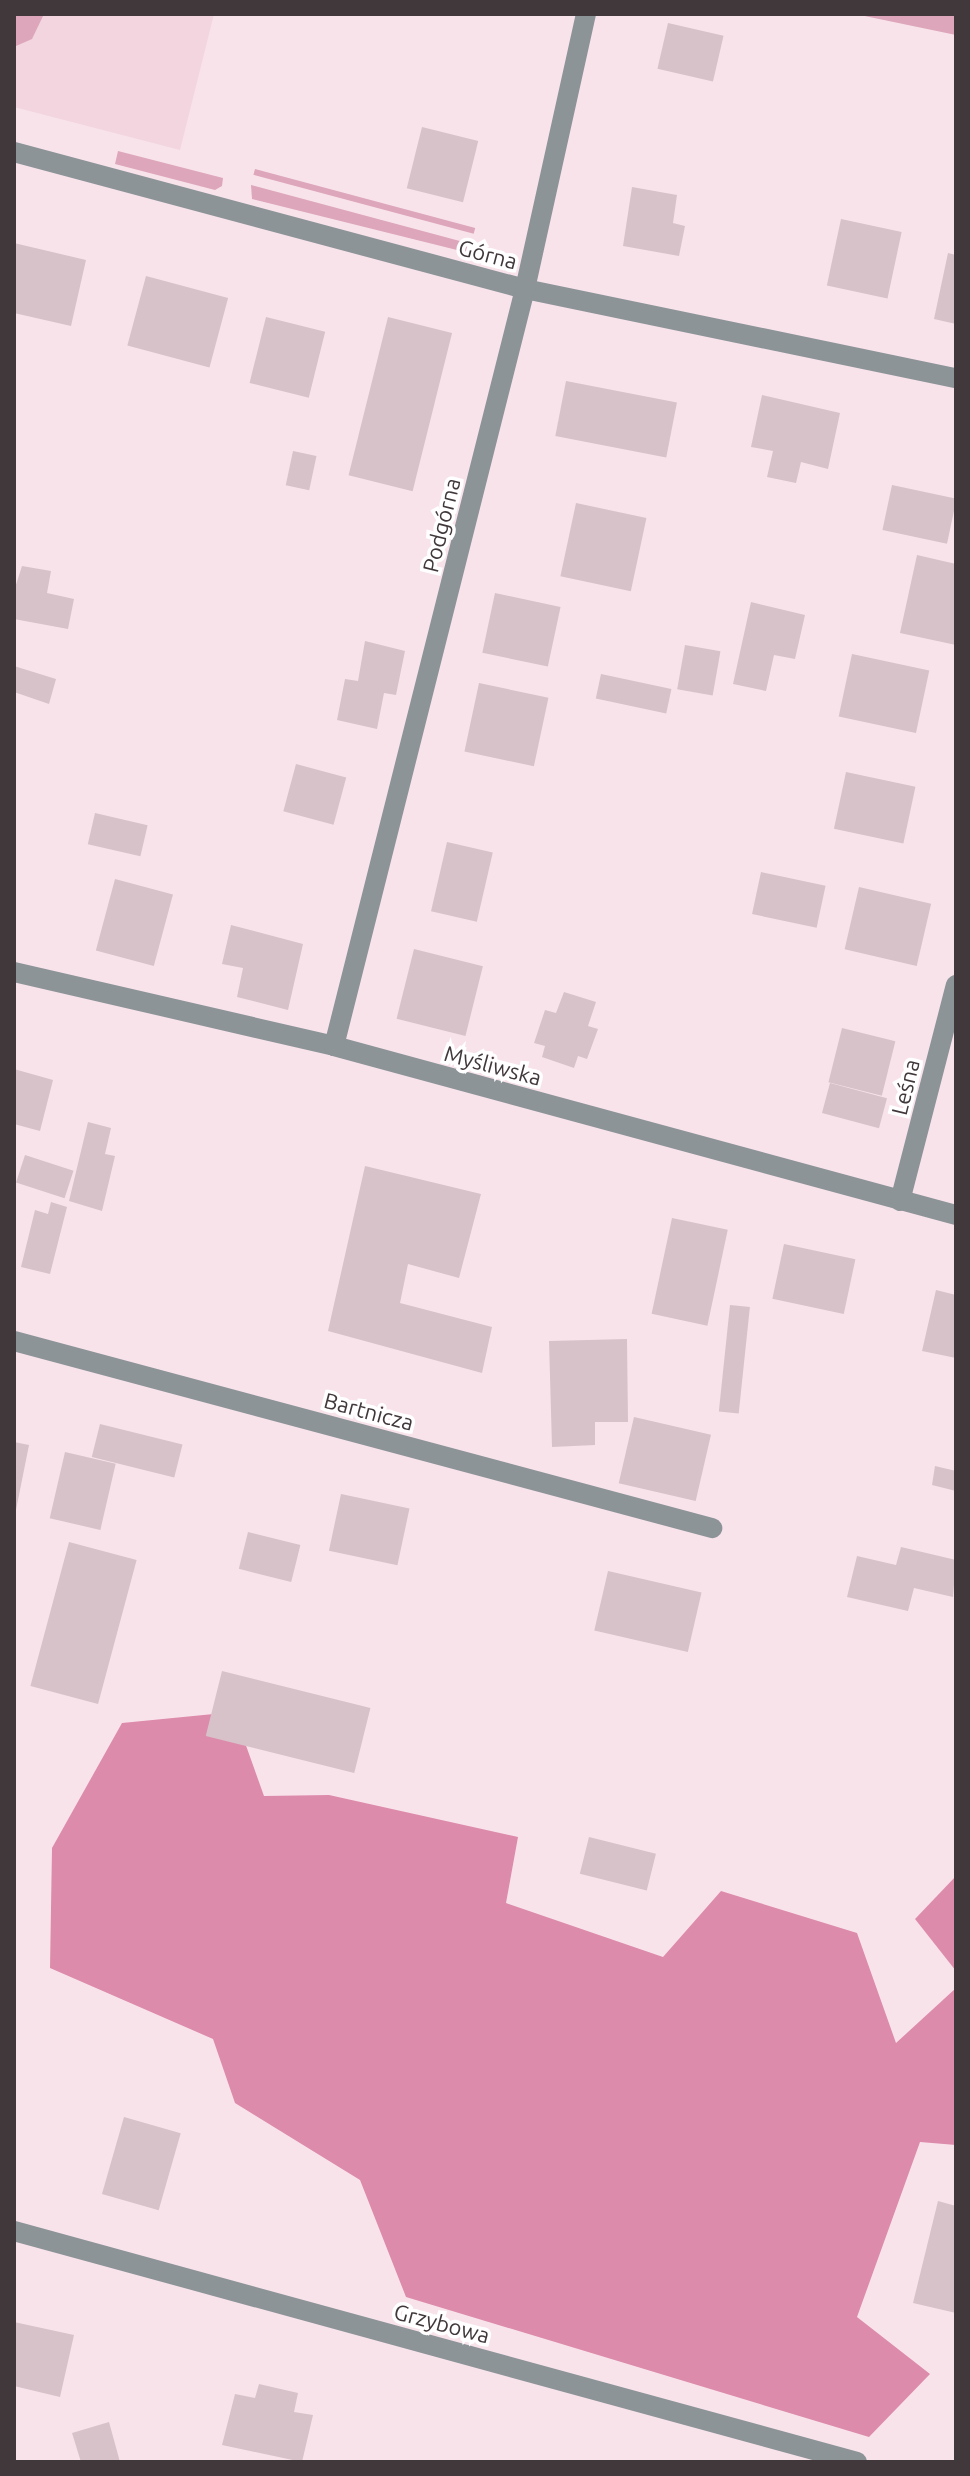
<!DOCTYPE html>
<html>
<head>
<meta charset="utf-8">
<style>
  body { margin:0 }
  #map { position:relative; width:970px; height:2476px; overflow:hidden; background:#f9e3eb; font-family:Ubuntu,sans-serif }
  div>[style] { position:absolute }
  .built>* { inset:0; background:#f2d5df }
  .green>* { inset:0; background:#dda6ba; transform-origin:0 0 }
  .forest>* { inset:0; background:#dd8bab }
  .building>* { inset:0; background:#d7c2c9; transform-origin:0 0 }
  .minor>* { height:20px; margin:-10px; padding:0 10px; transform-origin:10px; border-radius:10px; background:#8c9498 }
  span { translate:-50% -50%; white-space:nowrap; text-align:center; line-height:1.15; -webkit-text-stroke:7px #fff; paint-order:stroke }
  .street-label { font-size:22px; color:#40383b }
  .frame { position:absolute; inset:0; border:16px solid #40383b; pointer-events:none }
</style>
</head>
<body>
<div id="map">
  <div class="built">
    <i style="clip-path:polygon(14px 14px,214px 14px,180px 150px,14px 107px)"></i>
  </div>
  <div class="green">
    <i style="clip-path:polygon(14px 14px,44px 14px,32px 39px,16px 46px)"></i>
    <i style="clip-path:polygon(855px 14px,956px 14px,956px 35px)"></i>
    <i style="clip-path:polygon(118px 151px,223px 178px,222px 186px,215px 190px,115px 164px)"></i>
    <i style="left:255px;top:169px;width:228px;height:6px;rotate:15deg"></i>
    <i style="clip-path:polygon(251px 185px,471px 244px,469px 253px,252px 199px)"></i>
  </div>
  <div class="forest">
    <i style="clip-path:polygon(234px 1712px,264px 1796px,329px 1795px,518px 1837px,506px 1903px,663px 1957px,721px 1891px,857px 1933px,896px 2043px,956px 1988px,956px 2145px,920px 2142px,857px 2317px,930px 2374px,869px 2437px,406px 2297px,360px 2180px,235px 2103px,213px 2039px,50px 1968px,52px 1848px,122px 1723px)"></i>
    <i style="clip-path:polygon(956px 1876px,956px 1971px,915px 1919px)"></i>
  </div>
  <div class="building">
    <i style="left:668px;top:23px;width:57px;height:47px;rotate:13deg"></i>
    <i style="left:422px;top:127px;width:58px;height:63px;rotate:14deg"></i>
    <i style="clip-path:polygon(632px 187px,677px 195px,673px 223px,685px 226px,679px 256px,623px 246px)"></i>
    <i style="left:841px;top:219px;width:62px;height:68px;rotate:12deg"></i>
    <i style="clip-path:polygon(14px 243px,86px 260px,71px 326px,14px 313px)"></i>
    <i style="clip-path:polygon(948px 253px,956px 255px,956px 324px,934px 319px)"></i>
    <i style="left:146px;top:276px;width:85px;height:72px;rotate:15deg"></i>
    <i style="left:266px;top:317px;width:61px;height:68px;rotate:14deg"></i>
    <i style="left:388px;top:317px;width:66px;height:163px;rotate:14deg"></i>
    <i style="left:566px;top:381px;width:113px;height:56px;rotate:11deg"></i>
    <i style="clip-path:polygon(762px 395px,840px 413px,828px 469px,801px 462px,796px 483px,767px 477px,773px 451px,751px 447px)"></i>
    <i style="left:293px;top:451px;width:24px;height:35px;rotate:12deg"></i>
    <i style="left:892px;top:485px;width:66px;height:46px;rotate:12deg"></i>
    <i style="left:576px;top:503px;width:72px;height:75px;rotate:12deg"></i>
    <i style="clip-path:polygon(917px 555px,956px 564px,956px 645px,900px 633px)"></i>
    <i style="clip-path:polygon(22px 566px,51px 571px,47px 593px,74px 599px,68px 629px,14px 619px,14px 591px)"></i>
    <i style="left:495px;top:593px;width:67px;height:61px;rotate:12deg"></i>
    <i style="clip-path:polygon(751px 602px,805px 615px,795px 659px,774px 655px,766px 691px,733px 684px)"></i>
    <i style="clip-path:polygon(365px 641px,405px 651px,396px 695px,384px 693px,377px 729px,337px 720px,345px 679px,358px 681px)"></i>
    <i style="left:685px;top:645px;width:36px;height:45px;rotate:10deg"></i>
    <i style="left:852px;top:654px;width:79px;height:64px;rotate:12deg"></i>
    <i style="clip-path:polygon(14px 666px,56px 679px,49px 704px,14px 692px)"></i>
    <i style="left:601px;top:674px;width:72px;height:25px;rotate:12deg"></i>
    <i style="left:479px;top:683px;width:71px;height:70px;rotate:12deg"></i>
    <i style="left:296px;top:764px;width:52px;height:49px;rotate:15deg"></i>
    <i style="left:846px;top:772px;width:71px;height:58px;rotate:12deg"></i>
    <i style="left:95px;top:813px;width:54px;height:32px;rotate:13deg"></i>
    <i style="left:447px;top:842px;width:47px;height:71px;rotate:13deg"></i>
    <i style="left:761px;top:872px;width:66px;height:43px;rotate:12deg"></i>
    <i style="left:115px;top:879px;width:60px;height:74px;rotate:15deg"></i>
    <i style="left:859px;top:887px;width:74px;height:64px;rotate:13deg"></i>
    <i style="clip-path:polygon(231px 925px,303px 944px,288px 1010px,237px 997px,243px 968px,222px 964px)"></i>
    <i style="left:414px;top:949px;width:71px;height:72px;rotate:14deg"></i>
    <i style="clip-path:polygon(564px 992px,596px 1002px,588px 1026px,598px 1029px,587px 1059px,578px 1056px,574px 1068px,542px 1057px,545px 1046px,534px 1043px,545px 1010px,556px 1013px)"></i>
    <i style="left:842px;top:1028px;width:55px;height:56px;rotate:14deg"></i>
    <i style="clip-path:polygon(14px 1069px,53px 1080px,40px 1131px,14px 1124px)"></i>
    <i style="left:830px;top:1083px;width:59px;height:31px;rotate:15deg"></i>
    <i style="clip-path:polygon(88px 1122px,111px 1128px,105px 1154px,115px 1156px,102px 1211px,69px 1201px)"></i>
    <i style="left:25px;top:1155px;width:51px;height:29px;rotate:18deg"></i>
    <i style="clip-path:polygon(365px 1166px,481px 1194px,459px 1278px,408px 1264px,400px 1303px,492px 1327px,482px 1373px,328px 1331px)"></i>
    <i style="clip-path:polygon(51px 1202px,67px 1207px,50px 1274px,21px 1267px,35px 1210px,48px 1214px)"></i>
    <i style="left:672px;top:1218px;width:57px;height:98px;rotate:12deg"></i>
    <i style="left:784px;top:1244px;width:73px;height:56px;rotate:12deg"></i>
    <i style="clip-path:polygon(936px 1290px,956px 1295px,956px 1358px,922px 1351px)"></i>
    <i style="left:730px;top:1305px;width:20px;height:107px;rotate:6deg"></i>
    <i style="clip-path:polygon(627px 1339px,628px 1422px,595px 1422px,595px 1445px,552px 1447px,549px 1341px)"></i>
    <i style="left:634px;top:1417px;width:79px;height:68px;rotate:13deg"></i>
    <i style="left:100px;top:1424px;width:85px;height:34px;rotate:14deg"></i>
    <i style="clip-path:polygon(14px 1442px,29px 1445px,15px 1515px,14px 1515px)"></i>
    <i style="left:65px;top:1452px;width:52px;height:68px;rotate:13deg"></i>
    <i style="clip-path:polygon(935px 1466px,956px 1471px,956px 1491px,932px 1485px)"></i>
    <i style="left:341px;top:1494px;width:70px;height:58px;rotate:12deg"></i>
    <i style="left:248px;top:1532px;width:54px;height:38px;rotate:14deg"></i>
    <i style="left:69px;top:1542px;width:70px;height:149px;rotate:15deg"></i>
    <i style="clip-path:polygon(901px 1547px,956px 1560px,953px 1597px,914px 1588px,908px 1611px,847px 1597px,857px 1556px,896px 1565px)"></i>
    <i style="left:608px;top:1571px;width:96px;height:61px;rotate:13deg"></i>
    <i style="left:222px;top:1671px;width:153px;height:67px;rotate:14deg"></i>
    <i style="left:589px;top:1837px;width:69px;height:38px;rotate:14deg"></i>
    <i style="left:124px;top:2117px;width:59px;height:80px;rotate:16deg"></i>
    <i style="clip-path:polygon(938px 2201px,956px 2206px,956px 2313px,913px 2303px)"></i>
    <i style="clip-path:polygon(14px 2322px,74px 2335px,60px 2397px,14px 2386px)"></i>
    <i style="clip-path:polygon(259px 2384px,298px 2393px,294px 2412px,313px 2415px,302px 2462px,222px 2445px,235px 2394px,255px 2398px)"></i>
    <i style="clip-path:polygon(109px 2422px,120px 2462px,81px 2462px,72px 2433px)"></i>
  </div>
  <div class="minor">
    <i style="left:14px;top:152px;width:529px;rotate:15.01deg"></i>
    <i style="left:525px;top:289px;width:440px;rotate:11.7deg"></i>
    <i style="left:14px;top:972px;width:328px;rotate:13deg"></i>
    <i style="left:334px;top:1046px;width:645px;rotate:15.2deg"></i>
    <i style="left:334px;top:1046px;width:781px;rotate:-75.84deg"></i>
    <i style="left:525px;top:289px;width:282px;rotate:-77.5deg"></i>
    <i style="left:900px;top:1201px;width:223px;rotate:-75.5deg"></i>
    <i style="left:14px;top:1341px;width:723px;rotate:15deg"></i>
    <i style="left:14px;top:2231px;width:874px;rotate:15.32deg"></i>
  </div>
  <div class="street-label">
    <span style="left:488px;top:254px;rotate:15deg">Górna</span>
    <span style="left:441px;top:525px;rotate:-76deg">Podgórna</span>
    <span style="left:493px;top:1065px;rotate:15deg">Myśliwska</span>
    <span style="left:905px;top:1087px;rotate:-76deg">Leśna</span>
    <span style="left:369px;top:1411px;rotate:15deg">Bartnicza</span>
    <span style="left:442px;top:2323px;rotate:15deg">Grzybowa</span>
  </div>
  <div class="frame"></div>
</div>
</body>
</html>
